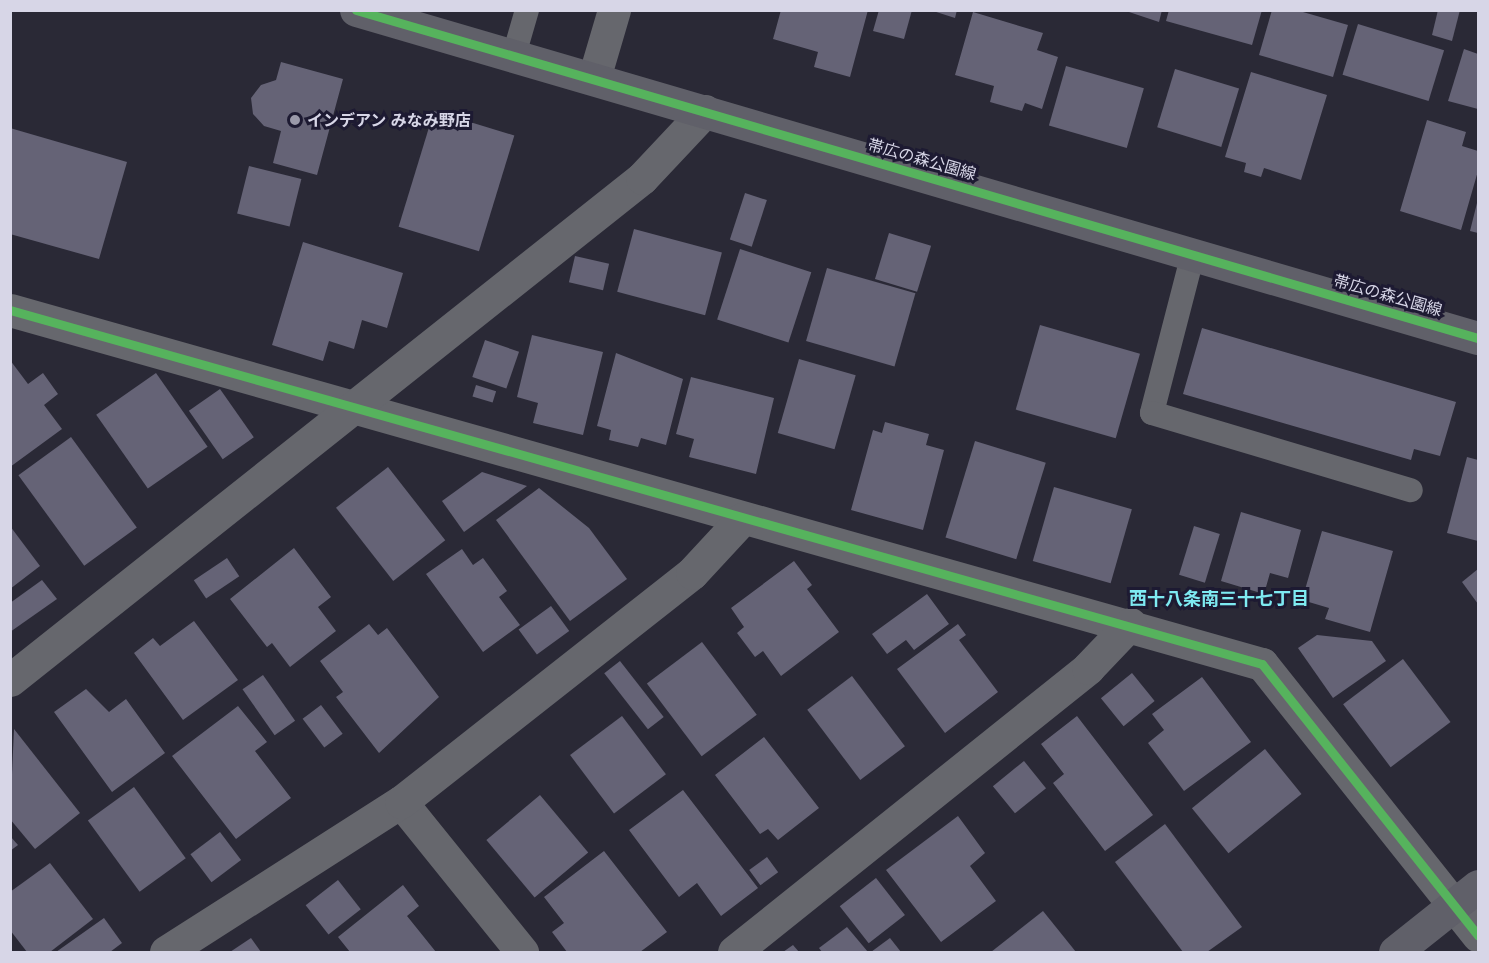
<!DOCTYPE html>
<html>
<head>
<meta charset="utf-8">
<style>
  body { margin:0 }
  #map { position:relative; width:1489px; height:963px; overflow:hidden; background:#2a2936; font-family:Mulish,"Noto Sans JP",sans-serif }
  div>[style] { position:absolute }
  .building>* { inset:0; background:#656376; transform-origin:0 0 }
  .service>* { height:24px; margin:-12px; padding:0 12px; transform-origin:12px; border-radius:12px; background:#66676d }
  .minor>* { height:33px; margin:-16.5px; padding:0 16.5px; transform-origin:16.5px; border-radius:16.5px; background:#66676d }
  .secondary>* { height:33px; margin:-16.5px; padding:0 16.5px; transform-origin:16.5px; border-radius:16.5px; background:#606069 }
  .cycleway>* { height:9px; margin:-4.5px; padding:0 4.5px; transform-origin:4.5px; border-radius:4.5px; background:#56b35d }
  .dots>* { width:16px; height:16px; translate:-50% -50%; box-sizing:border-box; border:3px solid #1d1a32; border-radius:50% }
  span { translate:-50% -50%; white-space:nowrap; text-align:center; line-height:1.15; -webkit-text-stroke:6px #1d1a32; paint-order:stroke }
  .poi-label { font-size:16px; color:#d7d6e7; font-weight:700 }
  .left { translate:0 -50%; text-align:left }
  .street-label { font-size:16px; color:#d7d6e7 }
  .neighbourhood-label { font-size:18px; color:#7eeaf2; font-weight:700 }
  .frame { position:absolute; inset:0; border:12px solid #d7d6e7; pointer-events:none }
</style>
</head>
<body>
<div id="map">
  <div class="building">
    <i style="clip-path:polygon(781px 10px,868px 10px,850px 77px,814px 67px,818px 52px,773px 39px)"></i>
    <i style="clip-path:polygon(879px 10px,912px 10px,904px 39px,873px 31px)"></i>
    <i style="clip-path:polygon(930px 10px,957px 10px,955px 18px)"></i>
    <i style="clip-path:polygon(1123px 10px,1162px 10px,1159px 22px)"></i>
    <i style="clip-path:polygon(1169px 10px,1262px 10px,1252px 45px,1166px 21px)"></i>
    <i style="clip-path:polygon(1272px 10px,1296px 10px,1348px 25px,1333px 77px,1259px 55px)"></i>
    <i style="clip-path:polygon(1438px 10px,1460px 10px,1452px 41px,1432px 35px)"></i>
    <i style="clip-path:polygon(973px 12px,1043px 33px,1037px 50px,1058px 57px,1042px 109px,1025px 103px,1022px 111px,990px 102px,994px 86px,955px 75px)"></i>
    <i style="left:1358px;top:24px;width:90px;height:53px;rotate:17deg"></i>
    <i style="clip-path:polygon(1464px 49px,1478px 54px,1478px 109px,1448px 101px)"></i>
    <i style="clip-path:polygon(281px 62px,343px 79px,317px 175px,273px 163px,281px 131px,264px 126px,253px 114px,251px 98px,261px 85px,276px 80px)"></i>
    <i style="left:1066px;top:66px;width:81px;height:62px;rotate:16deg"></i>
    <i style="left:1175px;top:69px;width:67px;height:61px;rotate:17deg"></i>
    <i style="clip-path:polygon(1251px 72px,1327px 95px,1301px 180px,1264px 168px,1261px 177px,1244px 172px,1246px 163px,1225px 157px)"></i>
    <i style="left:434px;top:111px;width:84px;height:121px;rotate:17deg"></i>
    <i style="clip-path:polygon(1427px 120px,1466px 132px,1462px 146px,1478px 151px,1478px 171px,1461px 230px,1400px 211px)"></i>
    <i style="clip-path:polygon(10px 128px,127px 162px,99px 259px,10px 234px)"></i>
    <i style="left:249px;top:166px;width:54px;height:49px;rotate:14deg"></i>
    <i style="left:745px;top:193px;width:23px;height:49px;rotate:18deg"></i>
    <i style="clip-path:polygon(1478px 199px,1478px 233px,1470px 231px)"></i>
    <i style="left:634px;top:229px;width:91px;height:65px;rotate:15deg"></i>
    <i style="left:889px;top:233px;width:44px;height:48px;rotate:17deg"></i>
    <i style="clip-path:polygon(303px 242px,403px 273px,387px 328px,362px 320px,354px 349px,329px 341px,323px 361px,272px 345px)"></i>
    <i style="left:740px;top:249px;width:75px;height:74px;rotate:18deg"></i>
    <i style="left:575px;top:256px;width:35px;height:27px;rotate:13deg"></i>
    <i style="left:827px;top:268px;width:92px;height:76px;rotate:16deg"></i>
    <i style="left:1040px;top:325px;width:104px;height:88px;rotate:16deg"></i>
    <i style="clip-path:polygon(1202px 328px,1456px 402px,1440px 456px,1414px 449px,1411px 460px,1183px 394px)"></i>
    <i style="clip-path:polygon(532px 335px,603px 352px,583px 435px,533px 423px,538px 403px,517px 397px)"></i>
    <i style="left:485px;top:340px;width:36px;height:39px;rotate:19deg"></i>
    <i style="clip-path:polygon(616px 353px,683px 379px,666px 445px,641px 438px,638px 447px,609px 440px,611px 430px,597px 426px)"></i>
    <i style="left:799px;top:359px;width:59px;height:77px;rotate:16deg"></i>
    <i style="clip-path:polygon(10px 360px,28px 384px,43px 373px,58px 394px,44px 405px,62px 429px,10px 467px)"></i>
    <i style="left:156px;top:373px;width:90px;height:73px;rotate:55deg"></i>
    <i style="clip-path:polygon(691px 377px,774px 398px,756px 474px,689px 457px,694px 439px,676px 434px)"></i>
    <i style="left:476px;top:385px;width:21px;height:12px;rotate:17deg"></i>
    <i style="left:220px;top:389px;width:59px;height:38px;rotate:55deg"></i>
    <i style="clip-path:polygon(885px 422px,929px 434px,926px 445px,944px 450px,923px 530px,851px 510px,873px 430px,882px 433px)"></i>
    <i style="left:71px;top:437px;width:112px;height:65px;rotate:54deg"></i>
    <i style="left:975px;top:441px;width:74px;height:101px;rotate:17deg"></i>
    <i style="clip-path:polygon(1467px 457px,1478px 460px,1478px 541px,1447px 533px)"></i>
    <i style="left:388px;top:467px;width:93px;height:66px;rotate:52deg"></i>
    <i style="clip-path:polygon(482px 472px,527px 486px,464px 532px,442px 501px)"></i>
    <i style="left:1054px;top:487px;width:81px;height:77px;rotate:16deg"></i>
    <i style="clip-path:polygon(539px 488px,589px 528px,627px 579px,570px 621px,496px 520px)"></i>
    <i style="clip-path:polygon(1241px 512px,1301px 530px,1288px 578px,1270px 573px,1264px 594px,1221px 581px)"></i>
    <i style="clip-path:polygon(10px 526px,40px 566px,10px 589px)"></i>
    <i style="left:1194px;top:526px;width:27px;height:51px;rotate:17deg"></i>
    <i style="clip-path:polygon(1322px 531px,1393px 551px,1370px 632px,1325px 619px,1329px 608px,1302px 600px)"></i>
    <i style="clip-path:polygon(294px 548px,331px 597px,318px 607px,336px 631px,290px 667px,272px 643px,267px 647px,230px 599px)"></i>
    <i style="clip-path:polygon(462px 549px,473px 565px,483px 558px,507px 591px,499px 597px,520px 625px,483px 652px,426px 574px)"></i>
    <i style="left:227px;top:558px;width:22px;height:40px;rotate:56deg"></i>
    <i style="clip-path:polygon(794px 561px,812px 585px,807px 589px,839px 632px,781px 676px,763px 651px,755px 657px,737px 633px,744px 627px,731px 608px)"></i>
    <i style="clip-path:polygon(1478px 569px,1478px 604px,1462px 582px)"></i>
    <i style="clip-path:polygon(42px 580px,57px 599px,10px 632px,10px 603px)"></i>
    <i style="clip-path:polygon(927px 594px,949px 624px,914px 650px,906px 640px,887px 654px,872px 634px)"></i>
    <i style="left:551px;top:606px;width:31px;height:40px;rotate:54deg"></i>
    <i style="clip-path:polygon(194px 621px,238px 680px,183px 720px,134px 653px,153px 638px,160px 646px)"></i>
    <i style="clip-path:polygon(369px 624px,378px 635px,387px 628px,439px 697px,379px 753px,336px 697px,343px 692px,320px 661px)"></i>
    <i style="clip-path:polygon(958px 624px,966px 635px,959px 640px,998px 692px,945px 733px,897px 669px)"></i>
    <i style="clip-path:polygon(1317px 635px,1372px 641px,1386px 661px,1333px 698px,1298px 648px)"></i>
    <i style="left:702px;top:642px;width:91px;height:69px;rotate:53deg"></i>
    <i style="left:1403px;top:659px;width:79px;height:75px;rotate:53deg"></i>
    <i style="left:620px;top:661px;width:71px;height:20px;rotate:52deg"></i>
    <i style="left:1132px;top:673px;width:36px;height:40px;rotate:51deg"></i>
    <i style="left:263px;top:675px;width:56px;height:25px;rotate:55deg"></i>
    <i style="left:852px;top:676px;width:88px;height:56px;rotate:53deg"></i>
    <i style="clip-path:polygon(1202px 677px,1251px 742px,1184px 791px,1148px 743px,1164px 730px,1152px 714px)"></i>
    <i style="clip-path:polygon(86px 689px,109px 712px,126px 699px,165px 753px,112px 792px,54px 712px)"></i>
    <i style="left:321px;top:705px;width:36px;height:23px;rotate:53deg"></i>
    <i style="clip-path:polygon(238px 706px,267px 742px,255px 751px,291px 798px,236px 839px,172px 756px)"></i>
    <i style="left:622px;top:716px;width:73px;height:65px;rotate:53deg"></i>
    <i style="clip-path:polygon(1077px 716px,1153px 815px,1105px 851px,1053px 783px,1064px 774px,1041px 744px)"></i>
    <i style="clip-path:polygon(14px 729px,80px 813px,35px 849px,10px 819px)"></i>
    <i style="clip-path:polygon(764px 737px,819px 808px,778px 840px,768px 829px,760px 834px,715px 775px)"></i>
    <i style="left:1265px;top:749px;width:58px;height:94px;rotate:51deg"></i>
    <i style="left:1024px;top:761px;width:35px;height:40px;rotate:51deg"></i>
    <i style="left:134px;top:787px;width:88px;height:57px;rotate:54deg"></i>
    <i style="clip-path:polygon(683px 790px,758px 888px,721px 916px,697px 883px,679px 897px,629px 830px)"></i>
    <i style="left:540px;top:795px;width:75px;height:70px;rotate:50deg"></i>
    <i style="clip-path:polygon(958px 816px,985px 853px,970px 866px,996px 901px,941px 942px,886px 870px)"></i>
    <i style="clip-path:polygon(1165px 824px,1242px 927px,1207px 952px,1183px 952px,1115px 862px)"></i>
    <i style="left:220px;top:832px;width:35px;height:37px;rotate:53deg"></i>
    <i style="clip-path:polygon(10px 836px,18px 845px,10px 851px)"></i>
    <i style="clip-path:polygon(604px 851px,667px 932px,640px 952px,567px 952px,552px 932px,564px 923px,544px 897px)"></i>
    <i style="left:767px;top:857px;width:19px;height:22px;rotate:54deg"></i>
    <i style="clip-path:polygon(50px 863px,93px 919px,50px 952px,27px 952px,10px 930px,10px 892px)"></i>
    <i style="left:876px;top:878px;width:47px;height:46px;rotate:52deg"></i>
    <i style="left:338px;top:880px;width:37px;height:41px;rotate:52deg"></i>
    <i style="clip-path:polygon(403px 885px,419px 906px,407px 916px,436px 952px,350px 952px,338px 937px)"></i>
    <i style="clip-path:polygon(1043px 911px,1076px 952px,991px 952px)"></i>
    <i style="clip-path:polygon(104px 918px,122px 943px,110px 952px,56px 952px)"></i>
    <i style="clip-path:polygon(847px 927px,868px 952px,822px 952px,819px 948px)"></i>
    <i style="clip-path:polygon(251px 938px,261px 952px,230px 952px)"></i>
    <i style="clip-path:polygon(890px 938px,901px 952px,871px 952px)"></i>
    <i style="clip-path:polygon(793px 945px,799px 952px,783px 952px)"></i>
  </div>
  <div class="service">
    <i style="left:514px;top:55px;width:47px;rotate:-73.9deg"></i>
    <i style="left:1193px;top:254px;width:164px;rotate:104.5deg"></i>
    <i style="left:1152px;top:413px;width:270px;rotate:16.6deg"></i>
  </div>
  <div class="minor">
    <i style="left:594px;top:78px;width:71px;rotate:-73.6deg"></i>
    <i style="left:10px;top:310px;width:1301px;rotate:15.79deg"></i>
    <i style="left:1262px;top:664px;width:347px;rotate:51.5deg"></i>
    <i style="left:10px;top:680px;width:807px;rotate:-38.46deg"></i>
    <i style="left:642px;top:178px;width:92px;rotate:-46.8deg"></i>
    <i style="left:401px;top:802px;width:193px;rotate:51.1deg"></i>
    <i style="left:166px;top:952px;width:279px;rotate:-32.6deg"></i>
    <i style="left:401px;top:802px;width:370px;rotate:-38.2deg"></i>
    <i style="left:692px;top:573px;width:74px;rotate:-47.2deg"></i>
    <i style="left:734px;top:952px;width:454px;rotate:-38.7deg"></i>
    <i style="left:1088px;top:668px;width:61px;rotate:-46.3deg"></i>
  </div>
  <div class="secondary">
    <i style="left:356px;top:10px;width:1169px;rotate:16.3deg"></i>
    <i style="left:1395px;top:952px;width:106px;rotate:-38.5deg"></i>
  </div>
  <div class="cycleway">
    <i style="left:356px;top:10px;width:1169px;rotate:16.3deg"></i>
    <i style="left:10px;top:310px;width:1301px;rotate:15.79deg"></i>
    <i style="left:1262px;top:664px;width:347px;rotate:51.5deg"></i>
  </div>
  <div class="dots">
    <i style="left:295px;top:120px;background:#9a99a9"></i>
  </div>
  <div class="poi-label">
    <span class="left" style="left:307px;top:120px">インデアン みなみ野店</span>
  </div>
  <div class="street-label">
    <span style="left:922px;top:159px;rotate:16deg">帯広の森公園線</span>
    <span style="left:1388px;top:295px;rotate:16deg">帯広の森公園線</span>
  </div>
  <div class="neighbourhood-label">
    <span style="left:1219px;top:599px">西十八条南三十七丁目</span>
  </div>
  <div class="frame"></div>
</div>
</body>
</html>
